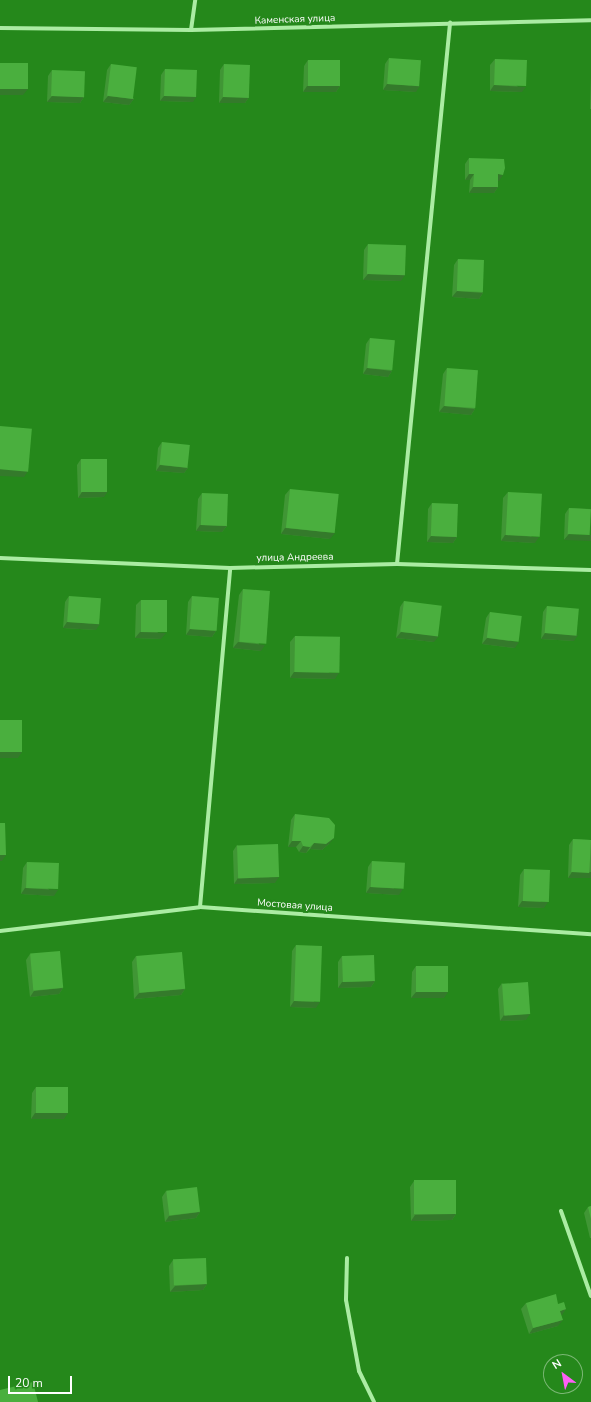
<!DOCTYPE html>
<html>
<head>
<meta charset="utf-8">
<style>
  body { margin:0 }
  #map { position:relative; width:591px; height:1402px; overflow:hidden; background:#25881b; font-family:"Nunito Sans",sans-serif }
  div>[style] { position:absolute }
  .street>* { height:4px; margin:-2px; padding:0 2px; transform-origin:2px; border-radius:2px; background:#abeca3 }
  .wall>* { inset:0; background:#409635 }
  .shaded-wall>* { inset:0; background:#347a2b }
  .building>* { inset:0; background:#4aaf3e; transform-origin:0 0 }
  span { translate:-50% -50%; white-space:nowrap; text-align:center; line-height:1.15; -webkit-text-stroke:4px #25881b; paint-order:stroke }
  .street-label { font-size:10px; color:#fff }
  .north { position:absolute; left:543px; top:1354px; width:40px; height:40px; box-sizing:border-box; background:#25881b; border:1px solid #7cb876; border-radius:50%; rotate:328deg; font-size:11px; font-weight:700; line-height:16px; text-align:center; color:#fff }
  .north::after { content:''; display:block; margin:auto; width:14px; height:18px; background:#fe5ff5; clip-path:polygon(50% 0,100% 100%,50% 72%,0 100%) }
  .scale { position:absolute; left:8px; top:1376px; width:64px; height:18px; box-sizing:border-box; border:2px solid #fff; border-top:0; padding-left:5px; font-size:12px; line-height:14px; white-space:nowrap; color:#fff; -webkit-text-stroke:3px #25881b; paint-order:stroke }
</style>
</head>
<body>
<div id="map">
  <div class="street">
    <i style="left:0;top:28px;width:191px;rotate:0.6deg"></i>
    <i style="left:191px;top:30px;width:400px;rotate:-1.4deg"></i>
    <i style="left:191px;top:30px;width:30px;rotate:-82deg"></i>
    <i style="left:0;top:558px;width:230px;rotate:2.5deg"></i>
    <i style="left:230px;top:568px;width:167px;rotate:-1.4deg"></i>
    <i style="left:397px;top:564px;width:194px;rotate:1.8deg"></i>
    <i style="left:397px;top:564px;width:544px;rotate:-84.4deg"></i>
    <i style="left:200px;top:907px;width:340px;rotate:-84.9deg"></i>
    <i style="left:0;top:931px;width:201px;rotate:-6.8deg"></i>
    <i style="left:200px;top:907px;width:392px;rotate:4deg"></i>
    <i style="left:561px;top:1211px;width:90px;rotate:70.6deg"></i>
    <i style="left:347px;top:1258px;width:42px;rotate:91.4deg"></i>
    <i style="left:346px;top:1300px;width:72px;rotate:79.6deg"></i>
    <i style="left:359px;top:1371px;width:34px;rotate:64deg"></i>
  </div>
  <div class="wall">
    <i style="clip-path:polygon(389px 58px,416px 92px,383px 90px,385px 64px)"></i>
    <i style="clip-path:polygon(495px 59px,522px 92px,490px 91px,490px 65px)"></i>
    <i style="clip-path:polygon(308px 60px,340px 86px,336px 92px,303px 92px,304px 66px)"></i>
    <i style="clip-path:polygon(111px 64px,134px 99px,129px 105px,103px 102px,107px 70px)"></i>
    <i style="clip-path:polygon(224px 64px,249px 97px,245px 103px,219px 103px,220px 70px)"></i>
    <i style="clip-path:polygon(165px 69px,193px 102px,160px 101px,161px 75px)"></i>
    <i style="clip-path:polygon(52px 70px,84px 97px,80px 103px,47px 102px,48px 76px)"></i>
    <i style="clip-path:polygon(591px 76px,591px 109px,590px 109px)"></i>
    <i style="clip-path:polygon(469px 158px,499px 181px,498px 181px,498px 187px,494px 193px,469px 193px,470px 180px,465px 180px,465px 164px)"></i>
    <i style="clip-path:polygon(368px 244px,401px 281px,363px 280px,364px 250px)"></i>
    <i style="clip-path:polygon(458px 259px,483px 293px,479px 299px,452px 297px,454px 265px)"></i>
    <i style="clip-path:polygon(370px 338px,392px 371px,388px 377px,363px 374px,366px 344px)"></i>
    <i style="clip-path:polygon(447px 368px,475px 409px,471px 415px,439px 412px,443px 374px)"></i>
    <i style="clip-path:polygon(162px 442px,188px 468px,184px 473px,156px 471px,158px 448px)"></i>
    <i style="clip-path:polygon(81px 459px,104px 497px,78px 498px,77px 465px)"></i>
    <i style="clip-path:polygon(290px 489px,330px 539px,281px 534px,285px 495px)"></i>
    <i style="clip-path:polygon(508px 492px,535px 543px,501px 541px,503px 498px)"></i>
    <i style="clip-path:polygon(202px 493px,227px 526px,222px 532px,196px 531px,198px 499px)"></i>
    <i style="clip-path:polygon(432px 503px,457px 537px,453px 543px,427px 542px,428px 509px)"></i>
    <i style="clip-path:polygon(569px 508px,591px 509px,564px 540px,565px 514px)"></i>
    <i style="clip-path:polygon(243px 589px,261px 651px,233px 648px,239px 595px)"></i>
    <i style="clip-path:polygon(69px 596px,96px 630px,63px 628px,65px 602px)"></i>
    <i style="clip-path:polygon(192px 596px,216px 631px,212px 637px,186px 635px,188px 602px)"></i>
    <i style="clip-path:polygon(141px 600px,161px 639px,135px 638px,136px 605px)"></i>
    <i style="clip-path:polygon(404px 601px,434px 642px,396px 638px,400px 607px)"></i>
    <i style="clip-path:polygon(547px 606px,574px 641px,541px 639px,543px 612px)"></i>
    <i style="clip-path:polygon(490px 612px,515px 648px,482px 644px,486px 618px)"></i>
    <i style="clip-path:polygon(295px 636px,335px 679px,290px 678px,290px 642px)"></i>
    <i style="clip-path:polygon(295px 814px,329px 844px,322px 850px,310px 849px,306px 853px,299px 852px,296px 847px,288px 847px,291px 820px)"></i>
    <i style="clip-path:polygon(573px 839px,591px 840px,591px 878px,568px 878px,569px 845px)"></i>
    <i style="clip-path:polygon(237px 845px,275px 883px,234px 884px,233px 851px)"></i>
    <i style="clip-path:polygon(372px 861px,399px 895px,366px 893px,368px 867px)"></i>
    <i style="clip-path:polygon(27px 862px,54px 896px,21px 894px,23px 868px)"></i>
    <i style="clip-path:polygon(524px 869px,544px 908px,518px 907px,520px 875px)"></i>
    <i style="clip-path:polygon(296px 945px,316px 1008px,290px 1007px,292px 951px)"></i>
    <i style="clip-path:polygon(30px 954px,63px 988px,59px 994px,30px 997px,26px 960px)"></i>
    <i style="clip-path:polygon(136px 956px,185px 989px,181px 995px,134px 999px,132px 962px)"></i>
    <i style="clip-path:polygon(342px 956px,375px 981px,371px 987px,338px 988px,338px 962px)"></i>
    <i style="clip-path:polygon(416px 966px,444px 998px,411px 998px,412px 972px)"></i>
    <i style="clip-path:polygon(502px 983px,526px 1020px,500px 1021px,498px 989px)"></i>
    <i style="clip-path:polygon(36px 1087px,64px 1119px,31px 1119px,32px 1093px)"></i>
    <i style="clip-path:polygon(414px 1181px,456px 1214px,452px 1220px,411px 1221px,410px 1187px)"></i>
    <i style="clip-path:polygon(166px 1191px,200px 1212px,196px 1218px,165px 1222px,162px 1197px)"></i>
    <i style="clip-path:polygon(591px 1206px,591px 1238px,590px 1238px,584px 1213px,588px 1207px)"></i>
    <i style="clip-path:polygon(173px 1260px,207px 1284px,203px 1290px,170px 1292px,169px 1266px)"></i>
    <i style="clip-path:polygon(526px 1303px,558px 1304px,566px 1309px,561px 1315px,558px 1326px,529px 1334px,521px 1309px)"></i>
  </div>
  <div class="shaded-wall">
    <i style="clip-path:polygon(387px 84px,420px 86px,416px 92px,383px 90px)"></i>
    <i style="clip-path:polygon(494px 85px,526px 87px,522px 92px,490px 91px)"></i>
    <i style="clip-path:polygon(307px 86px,340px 86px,336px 92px,303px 92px)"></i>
    <i style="clip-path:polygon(0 89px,28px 89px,23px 95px,0 95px)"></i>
    <i style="clip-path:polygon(52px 96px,84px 97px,80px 103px,47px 102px)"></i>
    <i style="clip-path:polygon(108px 96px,134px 99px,129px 105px,103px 102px)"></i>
    <i style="clip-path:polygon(164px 96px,197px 96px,193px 102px,160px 101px)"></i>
    <i style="clip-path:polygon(223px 97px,249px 97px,245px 103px,219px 103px)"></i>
    <i style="clip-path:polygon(469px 174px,474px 174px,470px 180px,465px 180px)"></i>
    <i style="clip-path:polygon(498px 174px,503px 175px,499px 181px,494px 180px)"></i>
    <i style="clip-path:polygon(473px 187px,498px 187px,494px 193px,469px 193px)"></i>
    <i style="clip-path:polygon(368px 274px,405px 275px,401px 281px,363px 280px)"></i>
    <i style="clip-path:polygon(457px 291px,483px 293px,479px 299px,452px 297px)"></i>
    <i style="clip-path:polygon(367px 368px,392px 371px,388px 377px,363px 374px)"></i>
    <i style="clip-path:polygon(444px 406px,475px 409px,471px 415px,439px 412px)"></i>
    <i style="clip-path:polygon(160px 465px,188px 468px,184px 473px,156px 471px)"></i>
    <i style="clip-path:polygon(0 469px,28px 471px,24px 477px,0 476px)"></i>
    <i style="clip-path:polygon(108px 491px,104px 497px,78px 498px,82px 492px)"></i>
    <i style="clip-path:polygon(200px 525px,227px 526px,222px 532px,196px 531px)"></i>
    <i style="clip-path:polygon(285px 528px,335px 533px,330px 539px,281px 534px)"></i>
    <i style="clip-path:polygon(569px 534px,591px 535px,591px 541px,564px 540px)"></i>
    <i style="clip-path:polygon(505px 535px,539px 537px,535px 543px,501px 541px)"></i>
    <i style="clip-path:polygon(431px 536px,457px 537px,453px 543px,427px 542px)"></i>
    <i style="clip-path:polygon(67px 622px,100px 624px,96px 630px,63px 628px)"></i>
    <i style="clip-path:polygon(190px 629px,216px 631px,212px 637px,186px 635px)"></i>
    <i style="clip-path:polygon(140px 632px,166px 633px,161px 639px,135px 638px)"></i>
    <i style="clip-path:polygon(401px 632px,439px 636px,434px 642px,396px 638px)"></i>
    <i style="clip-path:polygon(545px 633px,578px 635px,574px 641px,541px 639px)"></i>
    <i style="clip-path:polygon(487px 638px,519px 642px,515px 648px,482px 644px)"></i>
    <i style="clip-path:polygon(238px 642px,265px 645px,261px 651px,233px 648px)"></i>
    <i style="clip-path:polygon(294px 672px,339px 673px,335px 679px,290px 678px)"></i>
    <i style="clip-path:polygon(0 752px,22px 752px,18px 758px,0 758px)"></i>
    <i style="clip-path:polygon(334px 838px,329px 844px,322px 850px,310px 849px,314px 843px)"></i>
    <i style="clip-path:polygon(292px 841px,301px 841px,296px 847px,288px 847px)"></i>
    <i style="clip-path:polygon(303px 846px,310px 847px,306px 853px,299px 852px)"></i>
    <i style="clip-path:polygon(0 855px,6px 855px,2px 861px,0 861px)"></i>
    <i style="clip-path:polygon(572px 872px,591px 872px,591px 878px,568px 878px)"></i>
    <i style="clip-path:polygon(279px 877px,275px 883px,234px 884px,238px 878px)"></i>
    <i style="clip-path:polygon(370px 887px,403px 889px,399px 895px,366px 893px)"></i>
    <i style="clip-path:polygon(25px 888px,58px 890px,54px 896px,21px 894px)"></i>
    <i style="clip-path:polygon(522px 901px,548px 902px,544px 908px,518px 907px)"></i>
    <i style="clip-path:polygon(375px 981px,371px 987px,338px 988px,342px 982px)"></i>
    <i style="clip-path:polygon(63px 988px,59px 994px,30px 997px,34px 991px)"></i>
    <i style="clip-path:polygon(185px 989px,181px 995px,134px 999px,139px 993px)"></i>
    <i style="clip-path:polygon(416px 992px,448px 992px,444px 998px,411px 998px)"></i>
    <i style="clip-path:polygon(294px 1001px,320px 1002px,316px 1008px,290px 1007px)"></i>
    <i style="clip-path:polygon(530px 1014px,526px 1020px,500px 1021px,504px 1015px)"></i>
    <i style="clip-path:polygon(35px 1113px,68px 1113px,64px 1119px,31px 1119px)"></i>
    <i style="clip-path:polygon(200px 1212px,196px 1218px,165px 1222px,169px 1216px)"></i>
    <i style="clip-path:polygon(456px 1214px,452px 1220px,411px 1221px,415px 1215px)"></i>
    <i style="clip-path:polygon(207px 1284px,203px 1290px,170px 1292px,175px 1286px)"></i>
    <i style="clip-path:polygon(566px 1309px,562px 1315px,556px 1317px,560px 1311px)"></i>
    <i style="clip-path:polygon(563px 1320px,558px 1326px,529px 1334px,533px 1328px)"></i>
  </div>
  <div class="building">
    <i style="left:389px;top:58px;width:32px;height:26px;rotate:4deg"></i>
    <i style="left:495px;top:59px;width:32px;height:26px;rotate:2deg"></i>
    <i style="left:308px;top:60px;width:32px;height:26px"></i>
    <i style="left:0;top:63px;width:28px;height:26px"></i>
    <i style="left:111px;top:64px;width:26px;height:32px;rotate:7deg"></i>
    <i style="left:224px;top:64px;width:26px;height:33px;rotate:2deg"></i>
    <i style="left:165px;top:69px;width:32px;height:27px;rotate:2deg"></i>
    <i style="left:52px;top:70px;width:33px;height:26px;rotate:2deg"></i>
    <i style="clip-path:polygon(469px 158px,504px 159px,505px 168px,503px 175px,498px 174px,498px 187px,473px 187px,474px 174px,469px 174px)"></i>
    <i style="left:368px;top:244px;width:38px;height:30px;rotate:2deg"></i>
    <i style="left:458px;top:259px;width:26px;height:32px;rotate:2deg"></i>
    <i style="left:370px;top:338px;width:25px;height:30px;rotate:5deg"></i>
    <i style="left:447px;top:368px;width:31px;height:38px;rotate:4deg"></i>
    <i style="left:0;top:426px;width:32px;height:43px;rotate:5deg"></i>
    <i style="left:162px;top:442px;width:28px;height:23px;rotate:6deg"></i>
    <i style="left:81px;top:459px;width:26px;height:33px"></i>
    <i style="left:290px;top:489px;width:49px;height:39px;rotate:6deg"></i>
    <i style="left:508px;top:492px;width:34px;height:43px;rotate:3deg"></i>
    <i style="left:202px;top:493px;width:26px;height:32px;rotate:2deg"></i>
    <i style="left:432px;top:503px;width:26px;height:33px;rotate:2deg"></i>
    <i style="left:569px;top:508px;width:22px;height:26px;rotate:3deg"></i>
    <i style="left:243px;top:589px;width:27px;height:53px;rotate:4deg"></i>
    <i style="left:69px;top:596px;width:32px;height:26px;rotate:4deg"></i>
    <i style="left:192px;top:596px;width:27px;height:33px;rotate:4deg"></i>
    <i style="left:141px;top:600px;width:26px;height:32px"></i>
    <i style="left:404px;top:601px;width:38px;height:31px;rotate:7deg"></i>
    <i style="left:547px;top:606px;width:32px;height:27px;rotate:5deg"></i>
    <i style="left:490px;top:612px;width:32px;height:26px;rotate:7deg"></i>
    <i style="left:295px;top:636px;width:45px;height:36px;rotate:1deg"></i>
    <i style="left:0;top:720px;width:22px;height:32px"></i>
    <i style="clip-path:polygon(295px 814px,329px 818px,335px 825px,334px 838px,326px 844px,314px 843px,310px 847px,303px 846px,301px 841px,292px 841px)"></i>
    <i style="clip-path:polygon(0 823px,5px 823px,6px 855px,0 855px)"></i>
    <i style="left:573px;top:839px;width:18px;height:33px;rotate:3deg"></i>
    <i style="left:278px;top:844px;width:33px;height:41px;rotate:88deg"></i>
    <i style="left:372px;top:861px;width:33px;height:26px;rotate:3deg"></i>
    <i style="left:27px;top:862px;width:32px;height:26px;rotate:2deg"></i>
    <i style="left:524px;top:869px;width:26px;height:32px;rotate:2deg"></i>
    <i style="left:296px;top:945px;width:26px;height:56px;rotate:2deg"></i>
    <i style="left:60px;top:951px;width:37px;height:30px;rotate:85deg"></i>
    <i style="left:182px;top:952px;width:37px;height:46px;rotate:85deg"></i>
    <i style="left:374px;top:955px;width:26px;height:32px;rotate:88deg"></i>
    <i style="left:416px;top:966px;width:32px;height:26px"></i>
    <i style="left:528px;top:982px;width:32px;height:26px;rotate:86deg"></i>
    <i style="left:36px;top:1087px;width:32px;height:26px"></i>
    <i style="left:456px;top:1180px;width:34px;height:42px;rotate:90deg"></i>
    <i style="left:197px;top:1187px;width:25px;height:31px;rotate:83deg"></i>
    <i style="clip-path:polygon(591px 1206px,591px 1219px,588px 1207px)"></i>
    <i style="left:206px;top:1258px;width:26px;height:33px;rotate:88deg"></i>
    <i style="clip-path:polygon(556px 1294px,558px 1304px,564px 1302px,566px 1309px,560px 1311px,563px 1320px,533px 1328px,526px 1303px)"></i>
    <i style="clip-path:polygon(33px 1382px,38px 1402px,0 1402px,0 1390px)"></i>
  </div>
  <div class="street-label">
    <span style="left:295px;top:20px;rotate:-2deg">Каменская улица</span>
    <span style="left:295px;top:558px;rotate:-1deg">улица Андреева</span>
    <span style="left:295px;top:906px;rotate:4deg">Мостовая улица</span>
  </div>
  <div class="north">N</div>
  <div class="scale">20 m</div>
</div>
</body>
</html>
